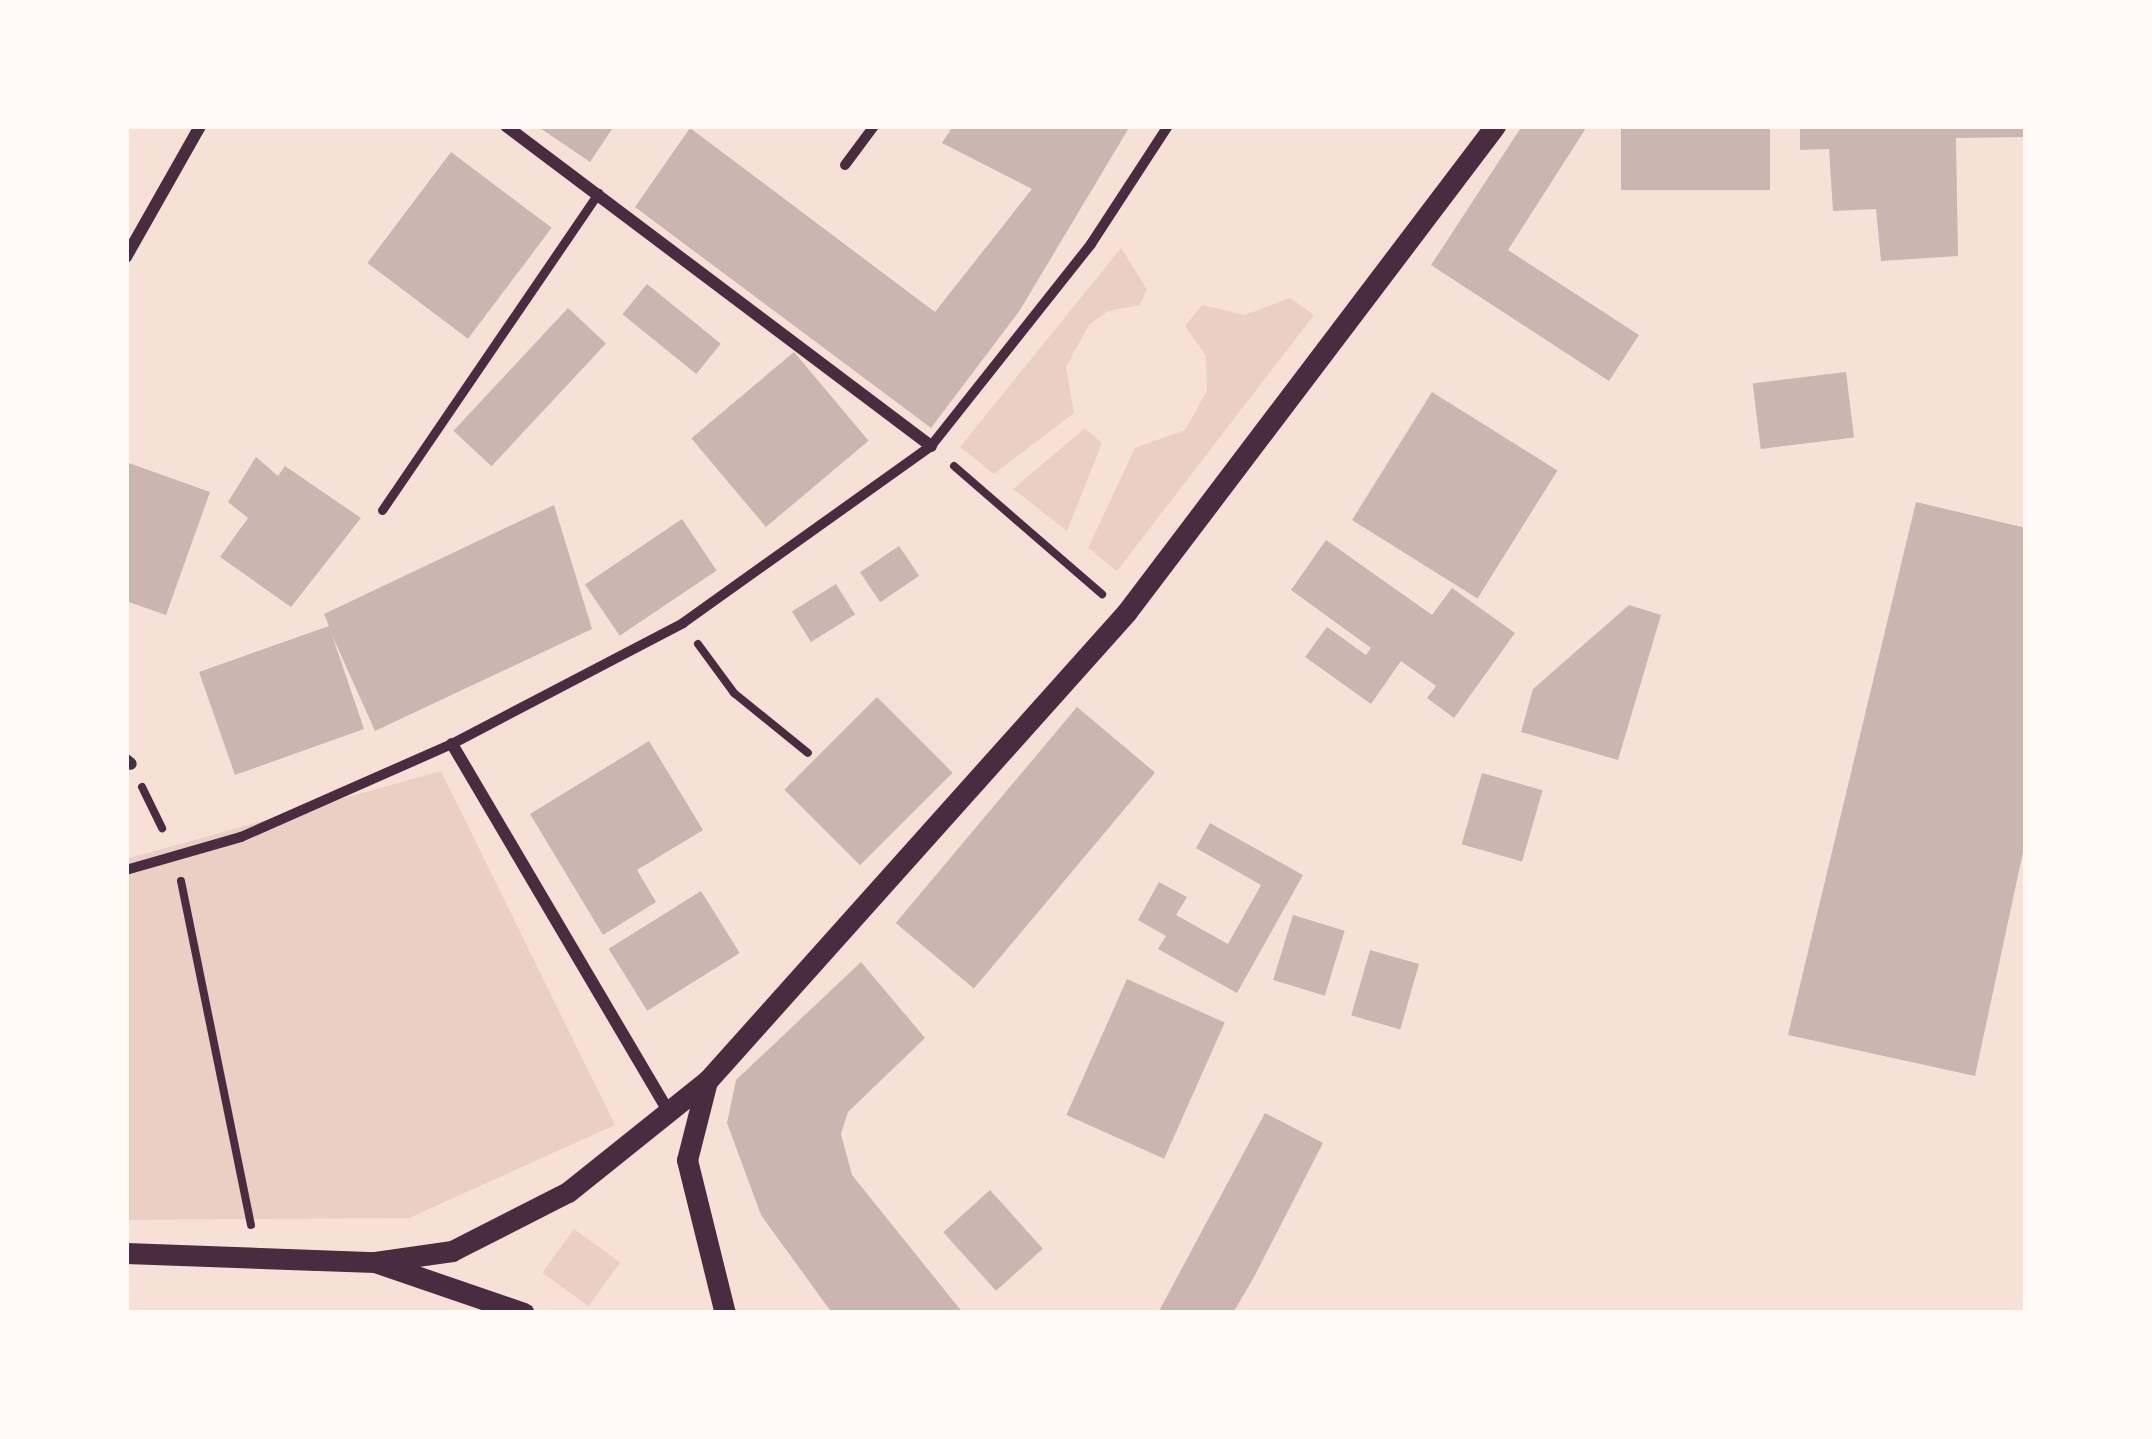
<!DOCTYPE html>
<html>
<head>
<meta charset="utf-8">
<style>
  body { margin:0 }
  #map { position:relative; width:2152px; height:1439px; overflow:hidden; background:#f7e1d7; font-family:"PT Sans",sans-serif }
  div>[style] { position:absolute }
  .green>* { inset:0; background:#ebcfc5; transform-origin:0 0 }
  .building>* { inset:0; background:#ccb4b1; transform-origin:0 0 }
  .path>* { height:8px; margin:-4px; padding:0 4px; transform-origin:4px; border-radius:4px; background:#4a2c40 }
  .service>* { height:9px; margin:-4.5px; padding:0 4.5px; transform-origin:4.5px; border-radius:4.5px; background:#4a2c40 }
  .pedestrian>* { height:10px; margin:-5px; padding:0 5px; transform-origin:5px; border-radius:5px; background:#4a2c40 }
  .minor>* { height:12px; margin:-6px; padding:0 6px; transform-origin:6px; border-radius:6px; background:#4a2c40 }
  .tertiary>* { height:21px; margin:-10.5px; padding:0 10.5px; transform-origin:10.5px; border-radius:10.5px; background:#4a2c40 }
  span { translate:-50% -50%; white-space:nowrap; text-align:center; line-height:1.15; -webkit-text-stroke:9px #fffaf5; paint-order:stroke }
  .frame { position:absolute; inset:0; border:129px solid #fffaf5; pointer-events:none }
</style>
</head>
<body>
<div id="map">
  <div class="green">
    <i style="clip-path:polygon(1121px 248px,1147px 289px,1140px 305px,1108px 311px,1089px 325px,1066px 367px,1074px 413px,994px 474px,960px 447px)"></i>
    <i style="clip-path:polygon(1290px 298px,1314px 315px,1117px 571px,1088px 548px,1135px 448px,1185px 430px,1207px 391px,1206px 356px,1185px 326px,1202px 305px,1245px 315px)"></i>
    <i style="clip-path:polygon(1085px 428px,1102px 443px,1067px 531px,1013px 489px)"></i>
    <i style="clip-path:polygon(441px 771px,615px 1125px,409px 1218px,126px 1220px,126px 859px)"></i>
    <i style="left:574px;top:1229px;width:57px;height:54px;rotate:36deg"></i>
  </div>
  <div class="building">
    <i style="clip-path:polygon(537px 126px,614px 126px,590px 162px)"></i>
    <i style="clip-path:polygon(953px 126px,1130px 126px,1020px 310px,931px 428px,635px 207px,690px 128px,935px 312px,1032px 189px,942px 143px)"></i>
    <i style="clip-path:polygon(1522px 126px,1586px 128px,1508px 250px,1639px 335px,1609px 381px,1431px 265px)"></i>
    <i style="left:1621px;top:126px;width:149px;height:64px"></i>
    <i style="clip-path:polygon(1800px 126px,2026px 126px,2026px 137px,1956px 138px,1958px 256px,1881px 261px,1876px 209px,1833px 211px,1829px 149px,1800px 150px)"></i>
    <i style="left:451px;top:152px;width:126px;height:139px;rotate:37deg"></i>
    <i style="left:647px;top:284px;width:95px;height:39px;rotate:39deg"></i>
    <i style="left:568px;top:308px;width:52px;height:168px;rotate:43deg"></i>
    <i style="left:794px;top:352px;width:116px;height:134px;rotate:50deg"></i>
    <i style="left:1846px;top:372px;width:66px;height:94px;rotate:83deg"></i>
    <i style="left:1432px;top:392px;width:148px;height:151px;rotate:32deg"></i>
    <i style="clip-path:polygon(256px 457px,278px 476px,285px 466px,361px 518px,291px 607px,220px 557px,248px 518px,228px 502px)"></i>
    <i style="clip-path:polygon(126px 462px,210px 492px,166px 615px,126px 601px)"></i>
    <i style="clip-path:polygon(1916px 502px,2026px 528px,2026px 838px,1975px 1076px,1788px 1035px)"></i>
    <i style="clip-path:polygon(554px 505px,592px 629px,375px 731px,332px 635px,364px 729px,235px 775px,199px 672px,329px 626px,324px 614px)"></i>
    <i style="left:682px;top:519px;width:62px;height:117px;rotate:56deg"></i>
    <i style="clip-path:polygon(1326px 540px,1432px 615px,1452px 588px,1515px 633px,1454px 718px,1427px 698px,1436px 686px,1401px 661px,1371px 704px,1305px 657px,1327px 627px,1366px 655px,1371px 648px,1291px 590px)"></i>
    <i style="left:899px;top:546px;width:36px;height:47px;rotate:56deg"></i>
    <i style="left:836px;top:584px;width:36px;height:52px;rotate:58deg"></i>
    <i style="clip-path:polygon(1629px 605px,1661px 615px,1618px 760px,1521px 732px,1533px 689px)"></i>
    <i style="left:877px;top:697px;width:107px;height:131px;rotate:45deg"></i>
    <i style="left:1077px;top:707px;width:102px;height:282px;rotate:40deg"></i>
    <i style="clip-path:polygon(649px 741px,703px 830px,637px 870px,656px 902px,603px 935px,530px 814px)"></i>
    <i style="left:1482px;top:773px;width:63px;height:74px;rotate:16deg"></i>
    <i style="clip-path:polygon(1210px 823px,1303px 875px,1237px 993px,1158px 949px,1166px 936px,1138px 920px,1159px 882px,1187px 897px,1176px 915px,1228px 944px,1261px 885px,1196px 848px)"></i>
    <i style="left:701px;top:891px;width:73px;height:109px;rotate:58deg"></i>
    <i style="left:1293px;top:915px;width:54px;height:68px;rotate:17deg"></i>
    <i style="left:1370px;top:950px;width:51px;height:68px;rotate:16deg"></i>
    <i style="clip-path:polygon(861px 962px,925px 1038px,848px 1112px,841px 1134px,852px 1175px,963px 1313px,832px 1313px,761px 1215px,727px 1123px,736px 1080px)"></i>
    <i style="left:1127px;top:979px;width:107px;height:149px;rotate:24deg"></i>
    <i style="clip-path:polygon(1265px 1113px,1323px 1143px,1254px 1277px,1233px 1313px,1158px 1313px)"></i>
    <i style="left:990px;top:1190px;width:79px;height:63px;rotate:48deg"></i>
  </div>
  <div class="path">
    <i style="left:954px;top:466px;width:196px;rotate:40.9deg"></i>
    <i style="left:698px;top:644px;width:61px;rotate:53.7deg"></i>
    <i style="left:734px;top:693px;width:95px;rotate:39deg"></i>
    <i style="left:142px;top:787px;width:46px;rotate:64deg"></i>
    <i style="left:181px;top:881px;width:351px;rotate:78.5deg"></i>
  </div>
  <div class="service">
    <i style="left:382px;top:510px;width:384px;rotate:-55.7deg"></i>
  </div>
  <div class="pedestrian">
    <i style="left:845px;top:165px;width:49px;rotate:-53.4deg"></i>
    <i style="left:126px;top:870px;width:120px;rotate:-16deg"></i>
    <i style="left:241px;top:837px;width:231px;rotate:-23.8deg"></i>
    <i style="left:452px;top:744px;width:261px;rotate:-27.6deg"></i>
    <i style="left:683px;top:623px;width:305px;rotate:-35.5deg"></i>
    <i style="left:931px;top:446px;width:258px;rotate:-51.6deg"></i>
    <i style="left:1091px;top:244px;width:141px;rotate:-56.9deg"></i>
  </div>
  <div class="minor">
    <i style="left:506px;top:126px;width:532px;rotate:36.98deg"></i>
    <i style="left:126px;top:257px;width:150px;rotate:-60.5deg"></i>
    <i style="left:452px;top:744px;width:427px;rotate:59.5deg"></i>
    <i style="left:126px;top:760px;width:6px;rotate:39deg"></i>
  </div>
  <div class="tertiary">
    <i style="left:707px;top:1081px;width:81px;rotate:104.2deg"></i>
    <i style="left:687px;top:1160px;width:158px;rotate:76.1deg"></i>
    <i style="left:126px;top:1253px;width:249px;rotate:2.1deg"></i>
    <i style="left:375px;top:1262px;width:157px;rotate:18.9deg"></i>
    <i style="left:375px;top:1262px;width:78px;rotate:-8.1deg"></i>
    <i style="left:452px;top:1251px;width:130px;rotate:-27deg"></i>
    <i style="left:568px;top:1192px;width:179px;rotate:-38.7deg"></i>
    <i style="left:708px;top:1080px;width:627px;rotate:-48.17deg"></i>
    <i style="left:1126px;top:613px;width:611px;rotate:-52.85deg"></i>
  </div>
  <div class="frame"></div>
</div>
</body>
</html>
